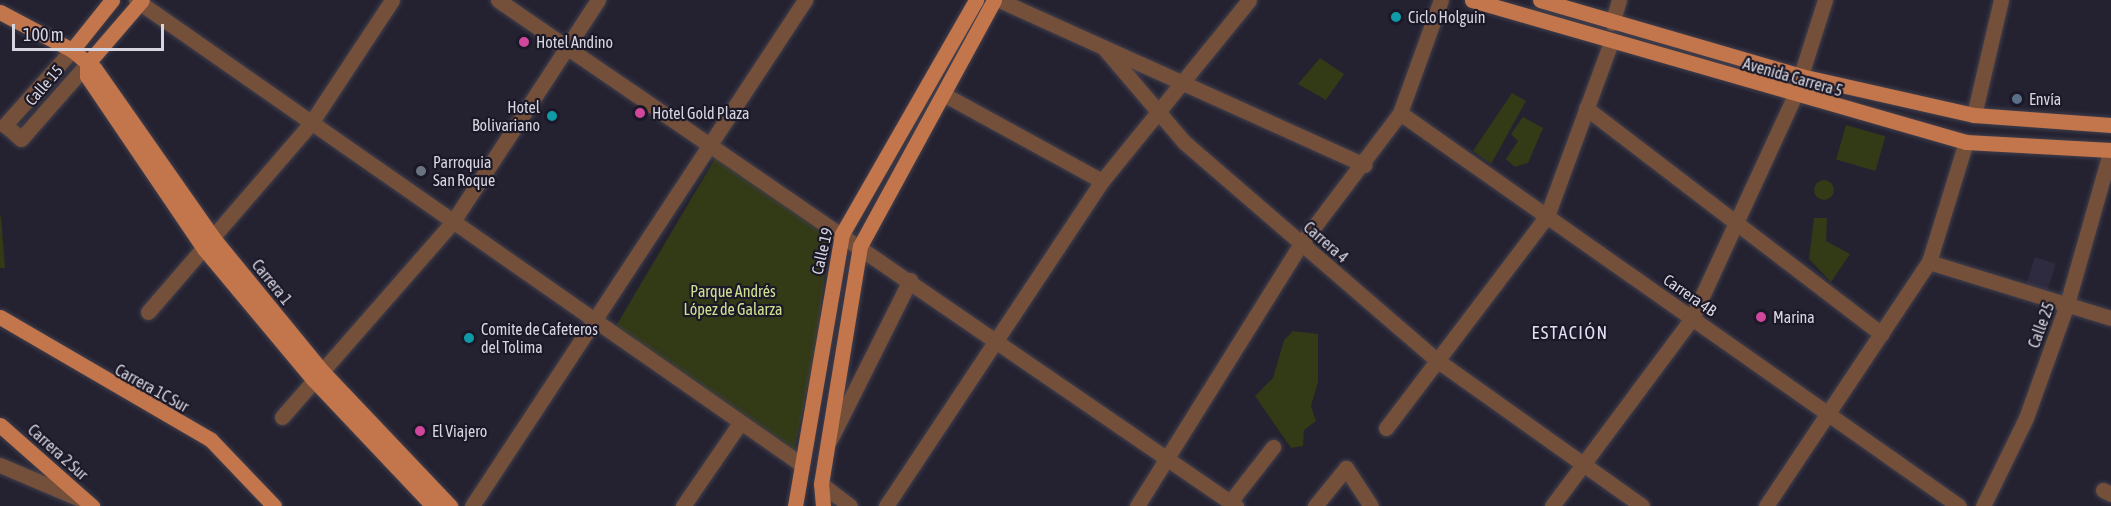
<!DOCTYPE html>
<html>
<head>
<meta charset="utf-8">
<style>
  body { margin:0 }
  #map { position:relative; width:2111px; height:506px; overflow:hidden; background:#242231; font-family:"Asap Condensed",sans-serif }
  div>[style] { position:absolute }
  .built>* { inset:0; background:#2e2a3f; transform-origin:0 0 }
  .green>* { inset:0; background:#333a16; transform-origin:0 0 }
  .round { border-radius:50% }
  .roads { filter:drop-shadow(0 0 2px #413f4d) drop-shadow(0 0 2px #413f4d) }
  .minor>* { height:15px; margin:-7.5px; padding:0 7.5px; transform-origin:7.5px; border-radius:7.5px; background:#744f3a }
  .major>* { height:15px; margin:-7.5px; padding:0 7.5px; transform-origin:7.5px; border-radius:7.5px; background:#c3764b }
  .dots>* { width:16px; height:16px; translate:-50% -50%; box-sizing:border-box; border:3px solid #1b1827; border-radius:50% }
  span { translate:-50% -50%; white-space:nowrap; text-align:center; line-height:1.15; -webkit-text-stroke:4.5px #1b1827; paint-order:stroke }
  .poi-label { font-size:16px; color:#d7d6e0 }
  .left { translate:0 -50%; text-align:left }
  .right { translate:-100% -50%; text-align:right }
  .street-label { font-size:16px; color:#d7d6e0 }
  .park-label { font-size:16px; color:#d0e091 }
  .neighbourhood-label { font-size:18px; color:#e2dff3; letter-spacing:1.5px }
  .scale { position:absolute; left:12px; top:24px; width:152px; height:27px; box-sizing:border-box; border:3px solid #d7d6e0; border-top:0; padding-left:8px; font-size:18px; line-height:21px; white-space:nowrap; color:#d7d6e0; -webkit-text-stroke:4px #1b1827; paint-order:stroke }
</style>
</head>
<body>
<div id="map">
  <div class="built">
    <i style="left:2035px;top:257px;width:22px;height:30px;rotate:18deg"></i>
  </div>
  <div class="green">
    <i style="clip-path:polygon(1320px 58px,1344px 74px,1326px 100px,1298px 84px)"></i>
    <i style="clip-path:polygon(1512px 93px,1526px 101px,1491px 164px,1473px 151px)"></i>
    <i style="clip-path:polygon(1523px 117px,1543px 128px,1528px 163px,1515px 167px,1506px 159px,1518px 141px,1511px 134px)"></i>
    <i style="left:1846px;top:125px;width:41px;height:36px;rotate:16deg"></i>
    <i style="clip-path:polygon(717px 155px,830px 233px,816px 348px,794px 452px,616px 326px)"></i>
    <i class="round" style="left:1814px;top:180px;width:20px;height:20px"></i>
    <i style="clip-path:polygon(0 216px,1px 217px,5px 268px,0 268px)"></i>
    <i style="clip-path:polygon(1814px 218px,1827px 218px,1826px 241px,1850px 254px,1831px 282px,1809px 259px)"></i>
    <i style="clip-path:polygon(1293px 331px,1318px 334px,1318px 382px,1311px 406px,1316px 421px,1304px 430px,1303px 446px,1291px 448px,1255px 396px,1273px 378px,1284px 340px)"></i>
  </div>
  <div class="roads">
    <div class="minor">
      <i style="left:136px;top:0;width:811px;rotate:34.91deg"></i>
      <i style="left:498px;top:0;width:895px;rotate:34.44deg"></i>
      <i style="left:999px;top:0;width:401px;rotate:24.3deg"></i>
      <i style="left:1612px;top:23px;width:24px;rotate:-73deg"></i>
      <i style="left:1103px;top:47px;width:125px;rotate:49.5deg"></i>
      <i style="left:1184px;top:142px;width:335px;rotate:40.8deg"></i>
      <i style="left:1438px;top:361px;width:250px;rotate:35.4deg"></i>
      <i style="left:72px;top:50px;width:101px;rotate:131.8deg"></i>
      <i style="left:5px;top:125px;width:21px;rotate:41deg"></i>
      <i style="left:21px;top:139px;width:100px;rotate:-48.7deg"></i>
      <i style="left:945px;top:95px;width:179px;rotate:28.7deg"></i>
      <i style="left:1586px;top:108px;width:372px;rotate:37.4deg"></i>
      <i style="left:1400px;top:113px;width:683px;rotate:35.11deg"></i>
      <i style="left:1974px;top:115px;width:118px;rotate:-76.8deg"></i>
      <i style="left:1929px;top:262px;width:190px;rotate:17.1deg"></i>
      <i style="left:148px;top:312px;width:250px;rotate:-49.2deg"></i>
      <i style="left:311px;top:123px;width:147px;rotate:-56.6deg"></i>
      <i style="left:282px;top:417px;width:258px;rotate:-48.8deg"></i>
      <i style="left:452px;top:223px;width:267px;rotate:-56.8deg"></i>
      <i style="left:1386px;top:428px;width:266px;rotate:-52.8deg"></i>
      <i style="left:1547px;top:216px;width:185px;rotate:-69.8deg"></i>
      <i style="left:830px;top:440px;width:179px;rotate:-63.4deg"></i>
      <i style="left:0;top:465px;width:95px;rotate:23deg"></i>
      <i style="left:821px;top:484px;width:36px;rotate:37deg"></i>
      <i style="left:2103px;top:490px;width:9px;rotate:27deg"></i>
      <i style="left:1230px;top:502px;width:70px;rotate:-52deg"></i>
      <i style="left:472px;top:506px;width:606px;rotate:-56.65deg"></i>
      <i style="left:683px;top:506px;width:101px;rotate:-55.5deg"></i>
      <i style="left:886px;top:506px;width:390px;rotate:-56.4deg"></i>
      <i style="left:1102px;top:181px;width:233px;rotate:-50.9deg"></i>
      <i style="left:1137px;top:506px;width:309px;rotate:-58deg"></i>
      <i style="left:1301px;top:244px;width:164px;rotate:-52.9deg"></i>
      <i style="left:1400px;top:113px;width:120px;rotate:-70.1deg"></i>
      <i style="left:1315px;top:506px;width:49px;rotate:-50.8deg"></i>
      <i style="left:1346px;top:468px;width:45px;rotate:56.7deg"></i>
      <i style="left:1552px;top:506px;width:234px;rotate:-53.3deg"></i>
      <i style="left:1692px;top:318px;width:243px;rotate:-65.2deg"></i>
      <i style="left:1794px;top:97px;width:102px;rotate:-72.3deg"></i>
      <i style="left:1766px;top:506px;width:293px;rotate:-56.3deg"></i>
      <i style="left:1929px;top:262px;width:126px;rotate:-72.9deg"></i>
      <i style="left:1983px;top:506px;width:98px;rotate:-64deg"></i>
      <i style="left:2026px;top:418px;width:121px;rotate:-70.2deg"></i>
      <i style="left:2067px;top:304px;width:160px;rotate:-74.1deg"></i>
    </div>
    <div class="major">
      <i style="left:1472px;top:0;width:514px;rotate:16.04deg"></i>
      <i style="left:1966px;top:142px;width:145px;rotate:3.2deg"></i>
      <i style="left:1540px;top:0;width:272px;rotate:16.2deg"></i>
      <i style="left:1801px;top:76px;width:177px;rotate:12.7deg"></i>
      <i style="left:1974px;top:115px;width:137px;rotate:4.2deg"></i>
      <i style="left:0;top:12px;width:81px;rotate:27.8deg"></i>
      <i style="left:72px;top:50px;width:30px;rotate:40deg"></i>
      <i style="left:95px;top:69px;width:208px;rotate:55deg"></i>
      <i style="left:214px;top:239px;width:172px;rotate:50.7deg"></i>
      <i style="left:323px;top:372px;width:185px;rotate:46.5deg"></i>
      <i style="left:72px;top:50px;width:64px;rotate:-51.3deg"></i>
      <i style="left:87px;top:64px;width:12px;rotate:90deg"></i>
      <i style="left:87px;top:76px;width:210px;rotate:55.9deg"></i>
      <i style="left:205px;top:250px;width:168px;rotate:50.1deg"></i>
      <i style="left:313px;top:379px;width:175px;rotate:46.6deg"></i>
      <i style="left:87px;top:64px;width:84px;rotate:-49.3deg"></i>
      <i style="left:0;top:317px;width:244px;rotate:30.2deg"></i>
      <i style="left:211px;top:440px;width:91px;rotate:46.3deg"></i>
      <i style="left:0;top:425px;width:123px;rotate:41.4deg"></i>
      <i style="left:795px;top:506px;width:276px;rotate:-80.2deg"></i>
      <i style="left:842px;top:234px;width:270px;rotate:-60.2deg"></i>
      <i style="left:823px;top:506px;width:22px;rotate:-95deg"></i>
      <i style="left:821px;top:484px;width:241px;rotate:-80.7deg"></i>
      <i style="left:860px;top:246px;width:280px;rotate:-61.4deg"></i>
    </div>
  </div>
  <div class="dots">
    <i style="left:1396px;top:17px;background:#0f9aa8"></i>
    <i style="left:524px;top:42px;background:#d1479c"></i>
    <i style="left:2017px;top:99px;background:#5c6f8a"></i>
    <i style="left:640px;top:113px;background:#d1479c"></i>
    <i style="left:552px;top:116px;background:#0f9aa8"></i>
    <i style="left:421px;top:171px;background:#6b7280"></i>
    <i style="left:1761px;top:317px;background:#d1479c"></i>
    <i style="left:469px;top:338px;background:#0f9aa8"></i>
    <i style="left:420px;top:431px;background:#d1479c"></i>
  </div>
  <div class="poi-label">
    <span class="left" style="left:1408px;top:17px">Ciclo Holguin</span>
    <span class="left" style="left:536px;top:42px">Hotel Andino</span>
    <span class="left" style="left:2029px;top:99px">Envía</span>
    <span class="right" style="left:540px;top:116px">Hotel<br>Bolivariano</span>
    <span class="left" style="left:652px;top:113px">Hotel Gold Plaza</span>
    <span class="left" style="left:433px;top:171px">Parroquia<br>San Roque</span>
    <span class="left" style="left:1773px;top:317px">Marina</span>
    <span class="left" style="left:481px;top:338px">Comite de Cafeteros<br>del Tolima</span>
    <span class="left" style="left:432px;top:431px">El Viajero</span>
  </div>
  <div class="street-label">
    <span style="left:1793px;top:77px;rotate:16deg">Avenida Carrera 5</span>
    <span style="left:44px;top:85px;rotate:-49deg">Calle 15</span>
    <span style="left:1326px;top:242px;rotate:41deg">Carrera 4</span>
    <span style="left:822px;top:251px;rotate:-77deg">Calle 19</span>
    <span style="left:272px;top:282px;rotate:51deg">Carrera 1</span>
    <span style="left:1690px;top:295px;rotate:35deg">Carrera 4B</span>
    <span style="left:2041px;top:325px;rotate:-70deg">Calle 25</span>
    <span style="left:152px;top:388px;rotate:29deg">Carrera 1C Sur</span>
    <span style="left:58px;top:452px;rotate:42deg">Carrera 2 Sur</span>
  </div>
  <div class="park-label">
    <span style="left:733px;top:300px">Parque Andrés<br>López de Galarza</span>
  </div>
  <div class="neighbourhood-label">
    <span style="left:1570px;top:333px">ESTACIÓN</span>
  </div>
  <div class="scale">100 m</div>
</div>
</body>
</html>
